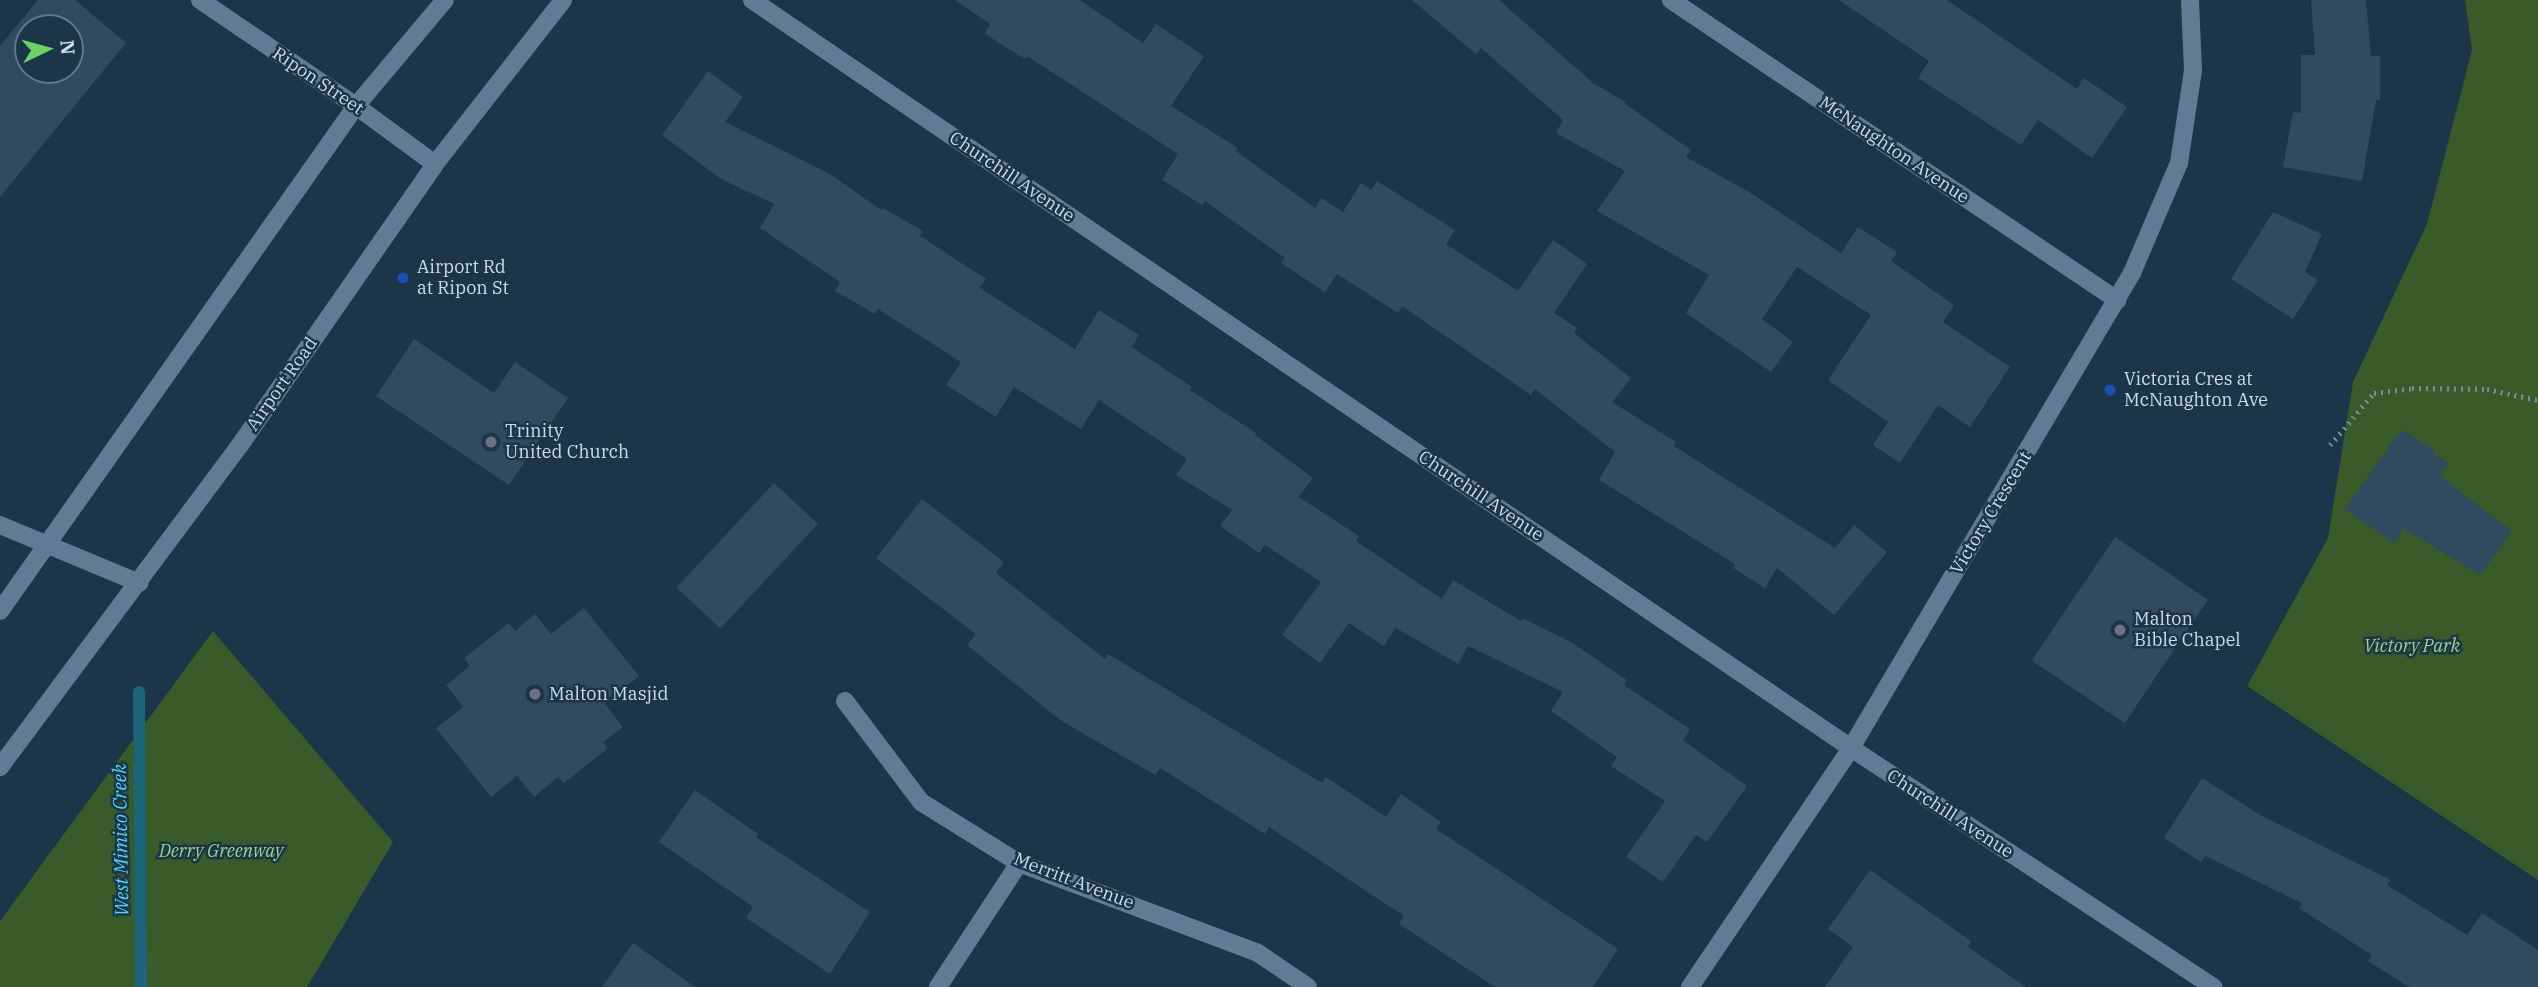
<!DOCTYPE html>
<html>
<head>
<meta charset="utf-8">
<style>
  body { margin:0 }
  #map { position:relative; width:2538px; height:987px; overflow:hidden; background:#1b3549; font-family:"IBM Plex Serif",serif }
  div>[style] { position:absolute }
  .green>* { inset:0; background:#385b29 }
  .stream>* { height:12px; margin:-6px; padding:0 6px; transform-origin:6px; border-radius:6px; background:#1a6678 }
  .building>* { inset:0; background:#304a60; transform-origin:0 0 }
  .path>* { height:4.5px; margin-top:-2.25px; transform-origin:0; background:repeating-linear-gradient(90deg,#778b9b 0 2px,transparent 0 7px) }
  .minor>* { height:18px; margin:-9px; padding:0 9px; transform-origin:9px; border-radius:9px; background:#607c94 }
  .secondary>* { height:18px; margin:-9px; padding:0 9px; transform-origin:9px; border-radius:9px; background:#607c94 }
  .dots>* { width:19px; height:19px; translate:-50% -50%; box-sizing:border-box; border:4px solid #1b3549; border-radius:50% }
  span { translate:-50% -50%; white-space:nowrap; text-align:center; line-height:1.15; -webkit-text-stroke:5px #1b3549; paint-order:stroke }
  .street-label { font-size:18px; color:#ccdbe8 }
  .poi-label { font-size:18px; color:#ccdbe8 }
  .left { translate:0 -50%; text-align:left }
  .park-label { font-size:18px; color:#9bd583; font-style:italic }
  .water-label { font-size:19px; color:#4dd7f9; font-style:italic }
  .north { position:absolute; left:14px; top:14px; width:70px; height:70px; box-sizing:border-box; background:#1b3549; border:2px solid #627789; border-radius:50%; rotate:85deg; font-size:19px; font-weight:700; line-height:28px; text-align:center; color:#ccdbe8 }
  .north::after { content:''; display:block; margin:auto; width:24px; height:32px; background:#6ad364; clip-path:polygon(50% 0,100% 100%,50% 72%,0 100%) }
</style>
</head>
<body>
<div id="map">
  <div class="green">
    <i style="clip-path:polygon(2465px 0,2538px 0,2538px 880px,2247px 686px,2328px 538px,2353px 382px,2427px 224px,2472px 50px)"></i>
    <i style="clip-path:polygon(213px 631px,393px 842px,307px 987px,0 987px,0 921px)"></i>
  </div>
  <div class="stream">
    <i style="left:139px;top:692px;width:295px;rotate:89.6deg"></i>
  </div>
  <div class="building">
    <i style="clip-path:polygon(evenodd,38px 0,75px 0,126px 43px,0 197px,0 46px,38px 0,28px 28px,70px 28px,70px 70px,28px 70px,28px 28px)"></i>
    <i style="clip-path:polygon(955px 0,1080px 0,1143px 43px,1156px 24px,1204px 56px,1171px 106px,1238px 148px,1236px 151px,1315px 208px,1321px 198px,1343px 212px,1361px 183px,1371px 190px,1377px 181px,1455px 230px,1446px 244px,1518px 291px,1553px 240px,1587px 264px,1554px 313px,1577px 328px,1574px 333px,1631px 378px,1612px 402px,1676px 442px,1674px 446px,1835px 548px,1854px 525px,1887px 552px,1834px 615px,1777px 568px,1765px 588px,1733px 568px,1735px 564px,1599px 480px,1615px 452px,1535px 389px,1531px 395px,1402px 306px,1398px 313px,1337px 274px,1325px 292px,1281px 263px,1285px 258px,1205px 201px,1202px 205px,1162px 180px,1178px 154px,1027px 56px,1025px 59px,985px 34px,990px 24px)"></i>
    <i style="clip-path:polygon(1412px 0,1499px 0,1593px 83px,1626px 102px,1625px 104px,1691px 150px,1686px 157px,1749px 192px,1841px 253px,1858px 227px,1897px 252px,1891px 261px,1954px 305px,1943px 322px,2010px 367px,1970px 427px,1938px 405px,1900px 463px,1873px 445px,1888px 422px,1828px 380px,1871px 315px,1797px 267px,1762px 319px,1793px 342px,1771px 372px,1686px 313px,1709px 275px,1597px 211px,1625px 171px,1556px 133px,1563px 120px,1481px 48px,1476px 54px)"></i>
    <i style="clip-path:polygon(1839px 0,1947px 0,2077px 89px,2084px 78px,2127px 107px,2092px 158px,2038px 120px,2021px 145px,1918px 78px,1929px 61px)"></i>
    <i style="clip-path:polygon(2311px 0,2366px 0,2371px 56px,2380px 56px,2380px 100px,2376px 100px,2362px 181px,2283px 167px,2293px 112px,2301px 113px,2301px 55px,2315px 55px)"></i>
    <i style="clip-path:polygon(708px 71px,743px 97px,725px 122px,830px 174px,881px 210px,883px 208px,923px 231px,920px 236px,986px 279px,980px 288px,1075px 349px,1099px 310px,1139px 335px,1132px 347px,1192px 387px,1190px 390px,1256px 433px,1255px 435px,1313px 478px,1299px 497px,1359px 536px,1356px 541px,1442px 599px,1453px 580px,1521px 621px,1522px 618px,1571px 642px,1627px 680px,1624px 685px,1690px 729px,1683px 740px,1747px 786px,1707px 842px,1696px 835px,1663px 882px,1626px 857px,1665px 801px,1611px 766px,1617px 757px,1551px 711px,1563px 692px,1468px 646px,1458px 664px,1396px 628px,1384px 646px,1349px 623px,1320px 663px,1282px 635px,1321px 582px,1265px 545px,1259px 553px,1220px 526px,1232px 510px,1176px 475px,1187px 459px,1099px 400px,1081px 429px,1014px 387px,996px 417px,946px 385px,961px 362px,878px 309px,875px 314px,835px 291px,840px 282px,760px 228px,774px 204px,721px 179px,662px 135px)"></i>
    <i style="clip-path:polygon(2273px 212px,2322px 234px,2305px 272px,2318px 280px,2293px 319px,2231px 279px)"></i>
    <i style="clip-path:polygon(414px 339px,494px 393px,515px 362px,568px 398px,509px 485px,376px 396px)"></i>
    <i style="clip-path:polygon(2401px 430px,2435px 450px,2433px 453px,2448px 463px,2439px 476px,2512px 531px,2480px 575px,2403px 528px,2394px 543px,2345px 509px)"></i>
    <i style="left:774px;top:483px;width:60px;height:143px;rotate:43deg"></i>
    <i style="clip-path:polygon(922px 499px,1004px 562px,996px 573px,1105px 659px,1108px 654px,1322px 783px,1326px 777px,1386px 817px,1401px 794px,1441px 822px,1436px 829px,1618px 949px,1593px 987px,1495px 987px,1399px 924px,1404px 916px,1269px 827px,1265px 834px,1160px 768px,1155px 775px,1060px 720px,967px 645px,976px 634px,876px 558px)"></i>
    <i style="left:2115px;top:537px;width:112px;height:149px;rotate:34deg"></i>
    <i style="clip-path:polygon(584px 608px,639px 676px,605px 704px,623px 727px,603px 742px,608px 748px,564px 783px,558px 777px,534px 797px,517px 776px,491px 797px,436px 728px,463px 707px,446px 685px,470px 666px,464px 658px,509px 623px,515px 631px,535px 614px,551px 634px)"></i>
    <i style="clip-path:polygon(2202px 778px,2262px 816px,2391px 880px,2387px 885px,2467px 935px,2482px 913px,2538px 950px,2538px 987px,2409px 987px,2368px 961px,2372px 955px,2299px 908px,2302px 903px,2205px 856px,2201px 862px,2164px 838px)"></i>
    <i style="clip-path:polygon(695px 790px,758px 834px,756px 837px,870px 912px,830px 974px,746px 918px,753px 907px,659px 842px)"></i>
    <i style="clip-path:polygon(1870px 870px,1971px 941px,1968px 947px,2026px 987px,1825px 987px,1853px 947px,1828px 929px)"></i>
    <i style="clip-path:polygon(633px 943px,695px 987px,602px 987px)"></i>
  </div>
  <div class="path">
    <i style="left:2330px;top:445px;width:68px;rotate:-49.8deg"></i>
    <i style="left:2374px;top:393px;width:38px;rotate:-7deg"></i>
    <i style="left:2412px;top:388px;width:75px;rotate:0.8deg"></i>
    <i style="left:2487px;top:389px;width:52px;rotate:12.2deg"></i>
  </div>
  <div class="minor">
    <i style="left:200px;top:0;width:189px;rotate:34.2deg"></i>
    <i style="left:356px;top:106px;width:98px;rotate:36.3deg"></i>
    <i style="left:752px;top:0;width:1329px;rotate:34.24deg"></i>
    <i style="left:1851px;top:748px;width:434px;rotate:33.4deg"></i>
    <i style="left:1671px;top:0;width:538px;rotate:33.93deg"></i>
    <i style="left:0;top:525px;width:151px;rotate:22.6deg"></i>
    <i style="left:845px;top:701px;width:126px;rotate:53deg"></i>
    <i style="left:921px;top:802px;width:115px;rotate:31.9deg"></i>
    <i style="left:1019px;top:863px;width:255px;rotate:20.6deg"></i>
    <i style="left:1258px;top:953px;width:60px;rotate:34.2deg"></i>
    <i style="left:938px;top:987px;width:148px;rotate:-56.8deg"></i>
    <i style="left:1690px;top:987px;width:288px;rotate:-56deg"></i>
    <i style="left:1851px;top:748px;width:552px;rotate:-59.39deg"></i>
    <i style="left:2132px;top:273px;width:120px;rotate:-66.9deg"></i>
    <i style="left:2179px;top:163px;width:94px;rotate:-81.4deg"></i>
    <i style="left:2193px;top:70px;width:70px;rotate:-92.5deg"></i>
  </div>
  <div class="secondary">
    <i style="left:0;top:611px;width:618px;rotate:-54.82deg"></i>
    <i style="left:356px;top:106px;width:138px;rotate:-50deg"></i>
    <i style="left:0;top:767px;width:402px;rotate:-53.3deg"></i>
    <i style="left:240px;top:445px;width:342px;rotate:-55.2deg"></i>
    <i style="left:435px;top:164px;width:208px;rotate:-52deg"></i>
  </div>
  <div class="dots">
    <i style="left:403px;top:278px;background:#1a4fb4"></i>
    <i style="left:2110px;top:390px;background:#1a4fb4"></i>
    <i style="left:491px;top:442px;background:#6b7280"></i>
    <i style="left:2120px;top:630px;background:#6b7280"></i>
    <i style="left:535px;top:694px;background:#6b7280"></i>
  </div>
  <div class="street-label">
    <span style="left:318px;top:81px;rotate:34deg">Ripon Street</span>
    <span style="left:1894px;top:150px;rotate:34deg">McNaughton Avenue</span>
    <span style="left:1012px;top:177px;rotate:34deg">Churchill Avenue</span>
    <span style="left:282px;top:384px;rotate:-55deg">Airport Road</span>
    <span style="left:1481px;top:496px;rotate:34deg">Churchill Avenue</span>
    <span style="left:1991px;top:513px;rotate:-59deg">Victory Crescent</span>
    <span style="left:1950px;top:814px;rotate:33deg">Churchill Avenue</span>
    <span style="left:1074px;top:881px;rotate:21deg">Merritt Avenue</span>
  </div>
  <div class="poi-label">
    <span class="left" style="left:417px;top:278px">Airport Rd<br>at Ripon St</span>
    <span class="left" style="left:2124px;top:390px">Victoria Cres at<br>McNaughton Ave</span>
    <span class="left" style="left:505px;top:442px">Trinity<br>United Church</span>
    <span class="left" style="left:2134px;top:630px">Malton<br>Bible Chapel</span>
    <span class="left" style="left:549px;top:694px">Malton Masjid</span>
  </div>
  <div class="park-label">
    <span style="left:2412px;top:646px">Victory Park</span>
    <span style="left:221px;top:851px">Derry Greenway</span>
  </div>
  <div class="water-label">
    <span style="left:121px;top:840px;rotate:-91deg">West Mimico Creek</span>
  </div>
  <div class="north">N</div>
</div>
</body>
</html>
